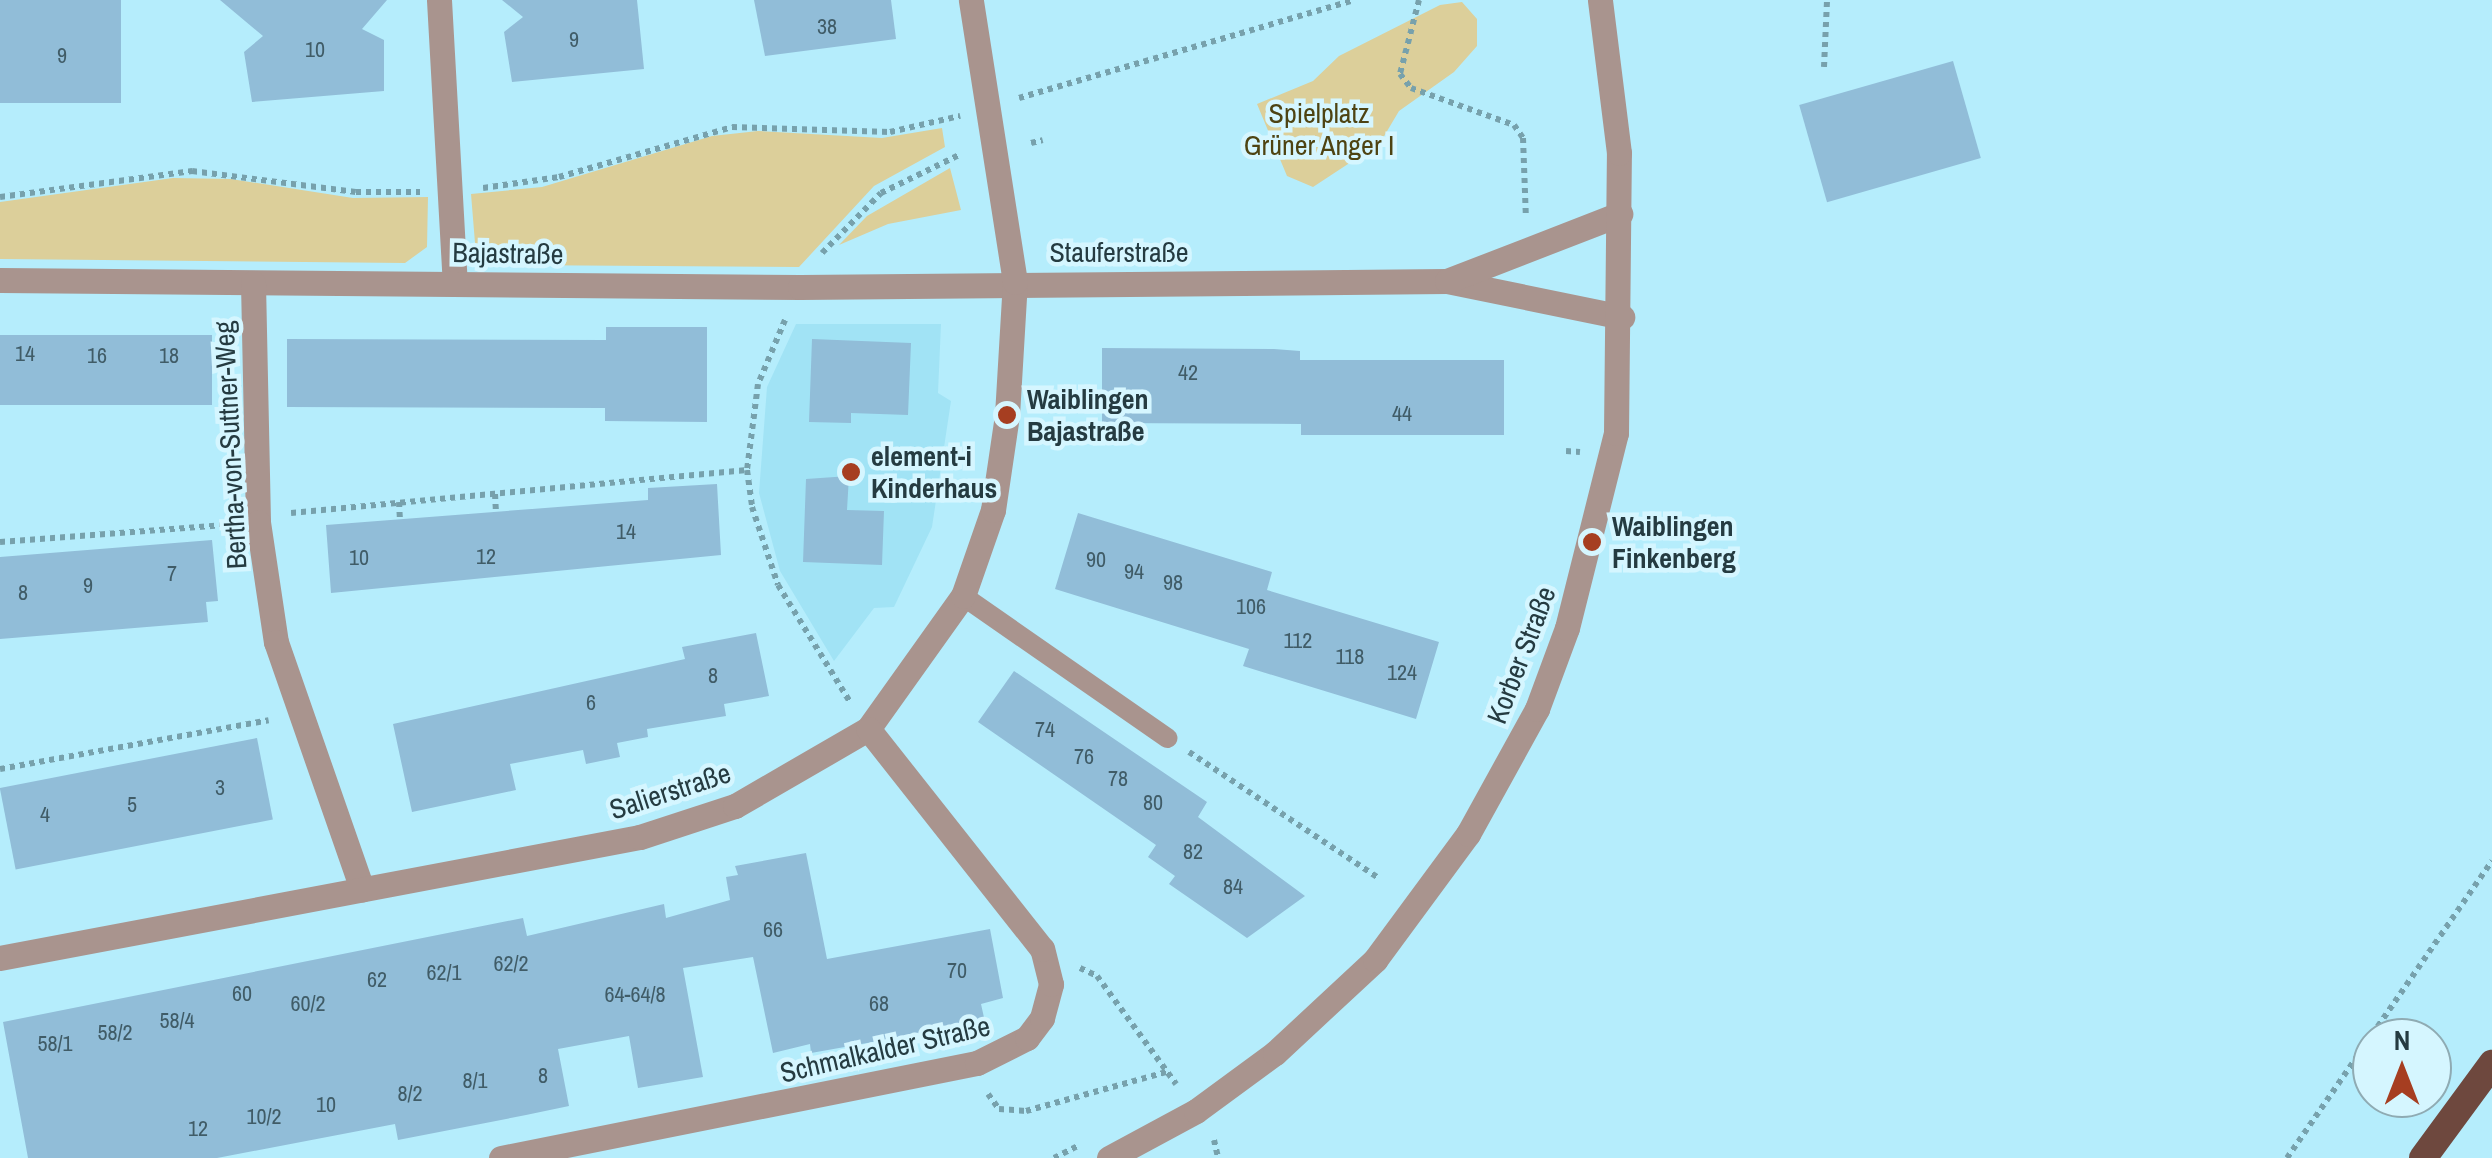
<!DOCTYPE html>
<html>
<head>
<meta charset="utf-8">
<style>
  body { margin:0 }
  #map { position:relative; width:2492px; height:1158px; overflow:hidden; background:#b5edfc; font-family:"Archivo Narrow",sans-serif }
  div>[style] { position:absolute }
  .built>* { inset:0; background:#a1e3f5 }
  .green>* { inset:0; background:#dccf9a }
  .building>* { inset:0; background:#91bdd8; transform-origin:0 0 }
  .path>* { height:6px; margin-top:-3px; transform-origin:0; background:repeating-linear-gradient(90deg,#77a1ac 0 5px,transparent 0 10px) }
  .service>* { height:20px; margin:-10px; padding:0 10px; transform-origin:10px; border-radius:10px; background:#a9948e }
  .minor>* { height:25px; margin:-12.5px; padding:0 12.5px; transform-origin:12.5px; border-radius:12.5px; background:#a9948e }
  .tertiary>* { height:25px; margin:-12.5px; padding:0 12.5px; transform-origin:12.5px; border-radius:12.5px; background:#a9948e }
  .trunk>* { height:28px; margin:-14px; padding:0 14px; transform-origin:14px; border-radius:14px; background:#6e483e }
  .dots>* { width:28px; height:28px; translate:-50% -50%; box-sizing:border-box; border:5px solid #d5f6ff; border-radius:50% }
  span { translate:-50% -50%; white-space:nowrap; text-align:center; line-height:1.15; -webkit-text-stroke:9px #d5f6ff; paint-order:stroke }
  .number-label { font-size:22px; color:#405c67 }
  .number-label span { -webkit-text-stroke-width:0 }
  .park-label { font-size:28px; color:#4e4312 }
  .street-label { font-size:28px; color:#253b41 }
  .poi-label { font-size:28px; color:#253b41; font-weight:700 }
  .left { translate:0 -50%; text-align:left }
  .north { position:absolute; left:2352px; top:1018px; width:100px; height:100px; box-sizing:border-box; background:#d5f6ff; border:2px solid #8fabb3; border-radius:50%; rotate:0deg; font-size:28px; font-weight:700; line-height:40px; text-align:center; color:#253b41 }
  .north::after { content:''; display:block; margin:auto; width:35px; height:45px; background:#a63e21; clip-path:polygon(50% 0,100% 100%,50% 72%,0 100%) }
</style>
</head>
<body>
<div id="map">
  <div class="built">
    <i style="clip-path:polygon(796px 324px,941px 324px,938px 393px,951px 401px,932px 527px,894px 607px,874px 608px,834px 661px,780px 571px,759px 493px,767px 387px)"></i>
  </div>
  <div class="green">
    <i style="clip-path:polygon(1462px 2px,1477px 19px,1477px 46px,1454px 72px,1399px 111px,1380px 143px,1313px 187px,1287px 176px,1257px 104px,1313px 81px,1339px 56px,1440px 5px)"></i>
    <i style="clip-path:polygon(942px 128px,945px 147px,874px 186px,799px 267px,506px 265px,486px 258px,475px 243px,471px 194px,542px 187px,712px 136px,758px 131px,882px 138px)"></i>
    <i style="clip-path:polygon(950px 168px,961px 210px,888px 224px,839px 245px,867px 216px)"></i>
    <i style="clip-path:polygon(173px 178px,231px 179px,353px 198px,428px 197px,427px 247px,405px 263px,0 259px,0 202px)"></i>
  </div>
  <div class="building">
    <i style="left:0;top:0;width:121px;height:103px"></i>
    <i style="clip-path:polygon(220px 0,387px 0,362px 29px,384px 40px,384px 91px,252px 102px,244px 52px,263px 36px)"></i>
    <i style="clip-path:polygon(502px 0,637px 0,644px 69px,512px 82px,504px 32px,523px 17px)"></i>
    <i style="clip-path:polygon(754px 0,891px 0,896px 39px,765px 56px)"></i>
    <i style="left:1953px;top:61px;width:101px;height:160px;rotate:74deg"></i>
    <i style="clip-path:polygon(606px 327px,707px 327px,707px 422px,605px 421px,605px 408px,287px 407px,287px 339px,606px 340px)"></i>
    <i style="left:0;top:335px;width:212px;height:70px"></i>
    <i style="clip-path:polygon(812px 339px,911px 343px,908px 415px,851px 413px,851px 423px,809px 422px)"></i>
    <i style="clip-path:polygon(1102px 348px,1274px 349px,1300px 351px,1300px 360px,1504px 360px,1504px 435px,1301px 435px,1301px 424px,1102px 423px)"></i>
    <i style="clip-path:polygon(849px 476px,847px 510px,884px 511px,882px 565px,803px 562px,806px 479px)"></i>
    <i style="clip-path:polygon(717px 484px,721px 555px,331px 593px,326px 525px,648px 500px,648px 488px)"></i>
    <i style="clip-path:polygon(1078px 513px,1272px 572px,1267px 590px,1439px 642px,1416px 719px,1243px 666px,1249px 649px,1055px 589px)"></i>
    <i style="clip-path:polygon(212px 540px,218px 601px,206px 602px,208px 622px,0 639px,0 557px)"></i>
    <i style="clip-path:polygon(756px 633px,769px 696px,724px 704px,726px 716px,647px 729px,648px 737px,617px 743px,620px 757px,586px 764px,583px 750px,510px 764px,516px 790px,412px 812px,393px 724px,685px 659px,682px 647px)"></i>
    <i style="clip-path:polygon(1014px 671px,1207px 802px,1198px 817px,1305px 896px,1247px 938px,1169px 884px,1175px 876px,1148px 857px,1156px 845px,978px 722px)"></i>
    <i style="left:257px;top:738px;width:83px;height:262px;rotate:79deg"></i>
    <i style="clip-path:polygon(806px 853px,827px 959px,990px 929px,1003px 998px,981px 1004px,985px 1022px,811px 1053px,810px 1044px,773px 1053px,753px 957px,683px 968px,703px 1077px,638px 1088px,629px 1036px,558px 1049px,569px 1106px,526px 1115px,398px 1140px,395px 1124px,217px 1158px,28px 1158px,3px 1022px,523px 918px,527px 936px,664px 904px,666px 918px,730px 900px,726px 877px,738px 875px,735px 866px)"></i>
  </div>
  <div class="path">
    <i style="left:1419px;top:0;width:76px;rotate:104.4deg"></i>
    <i style="left:1400px;top:74px;width:18px;rotate:52deg"></i>
    <i style="left:1411px;top:88px;width:109px;rotate:19.8deg"></i>
    <i style="left:1514px;top:125px;width:16px;rotate:55deg"></i>
    <i style="left:1523px;top:138px;width:80px;rotate:87.9deg"></i>
    <i style="left:1824px;top:67px;width:67px;rotate:-87.4deg"></i>
    <i style="left:1019px;top:98px;width:349px;rotate:-16.3deg"></i>
    <i style="left:1031px;top:143px;width:12px;rotate:-14deg"></i>
    <i style="left:483px;top:188px;width:77px;rotate:-8.2deg"></i>
    <i style="left:559px;top:177px;width:180px;rotate:-16.1deg"></i>
    <i style="left:732px;top:127px;width:158px;rotate:1.8deg"></i>
    <i style="left:890px;top:132px;width:72px;rotate:-12.9deg"></i>
    <i style="left:0;top:197px;width:194px;rotate:-7.7deg"></i>
    <i style="left:192px;top:171px;width:165px;rotate:7.3deg"></i>
    <i style="left:356px;top:192px;width:64px"></i>
    <i style="left:822px;top:253px;width:84px;rotate:-45.5deg"></i>
    <i style="left:881px;top:193px;width:89px;rotate:-26deg"></i>
    <i style="left:785px;top:320px;width:69px;rotate:112.9deg"></i>
    <i style="left:758px;top:384px;width:87px;rotate:97.3deg"></i>
    <i style="left:747px;top:470px;width:37px;rotate:82deg"></i>
    <i style="left:752px;top:507px;width:82px;rotate:71.6deg"></i>
    <i style="left:778px;top:585px;width:137px;rotate:58.4deg"></i>
    <i style="left:1566px;top:451px;width:14px;rotate:4deg"></i>
    <i style="left:495px;top:494px;width:17px;rotate:87deg"></i>
    <i style="left:399px;top:502px;width:17px;rotate:87deg"></i>
    <i style="left:291px;top:513px;width:458px;rotate:-5.4deg"></i>
    <i style="left:0;top:542px;width:229px;rotate:-4.3deg"></i>
    <i style="left:1189px;top:752px;width:228px;rotate:33.6deg"></i>
    <i style="left:0;top:769px;width:273px;rotate:-10.3deg"></i>
    <i style="left:1080px;top:968px;width:19px;rotate:25deg"></i>
    <i style="left:1097px;top:976px;width:134px;rotate:53.8deg"></i>
    <i style="left:988px;top:1094px;width:19px;rotate:54deg"></i>
    <i style="left:999px;top:1109px;width:27px;rotate:4deg"></i>
    <i style="left:1026px;top:1111px;width:146px;rotate:-15.5deg"></i>
    <i style="left:1214px;top:1140px;width:18px;rotate:77deg"></i>
    <i style="left:1054px;top:1158px;width:29px;rotate:-27deg"></i>
    <i style="left:2287px;top:1158px;width:361px;rotate:-55.4deg"></i>
  </div>
  <div class="service">
    <i style="left:963px;top:596px;width:249px;rotate:34.8deg"></i>
  </div>
  <div class="minor">
    <i style="left:439px;top:0;width:282px;rotate:86.8deg"></i>
    <i style="left:0;top:280px;width:800px;rotate:0.5deg"></i>
    <i style="left:800px;top:287px;width:647px;rotate:-0.53deg"></i>
    <i style="left:1447px;top:281px;width:179px;rotate:11.6deg"></i>
    <i style="left:1447px;top:281px;width:186px;rotate:-21.2deg"></i>
    <i style="left:253px;top:283px;width:239px;rotate:88.8deg"></i>
    <i style="left:258px;top:522px;width:121px;rotate:81.5deg"></i>
    <i style="left:276px;top:642px;width:262px;rotate:70.8deg"></i>
    <i style="left:0;top:958px;width:651px;rotate:-10.71deg"></i>
    <i style="left:640px;top:837px;width:100px;rotate:-18.1deg"></i>
    <i style="left:735px;top:806px;width:154px;rotate:-30.1deg"></i>
    <i style="left:868px;top:729px;width:163px;rotate:-54.5deg"></i>
    <i style="left:963px;top:596px;width:91px;rotate:-70.8deg"></i>
    <i style="left:993px;top:510px;width:96px;rotate:-81.6deg"></i>
    <i style="left:1007px;top:415px;width:133px;rotate:-86.6deg"></i>
    <i style="left:1015px;top:282px;width:285px;rotate:-98.9deg"></i>
    <i style="left:501px;top:1158px;width:485px;rotate:-11.3deg"></i>
    <i style="left:977px;top:1063px;width:56px;rotate:-26.6deg"></i>
    <i style="left:1027px;top:1038px;width:25px;rotate:-53deg"></i>
    <i style="left:1042px;top:1018px;width:35px;rotate:-75deg"></i>
    <i style="left:1051px;top:984px;width:36px;rotate:-104deg"></i>
    <i style="left:1042px;top:949px;width:280px;rotate:-128.3deg"></i>
  </div>
  <div class="tertiary">
    <i style="left:1109px;top:1158px;width:99px;rotate:-28.4deg"></i>
    <i style="left:1196px;top:1111px;width:98px;rotate:-36.3deg"></i>
    <i style="left:1275px;top:1053px;width:137px;rotate:-42.9deg"></i>
    <i style="left:1375px;top:960px;width:157px;rotate:-53.6deg"></i>
    <i style="left:1468px;top:834px;width:143px;rotate:-61.1deg"></i>
    <i style="left:1537px;top:709px;width:86px;rotate:-69.7deg"></i>
    <i style="left:1567px;top:628px;width:201px;rotate:-75.9deg"></i>
    <i style="left:1616px;top:433px;width:280px;rotate:-89.4deg"></i>
    <i style="left:1619px;top:153px;width:154px;rotate:-97.1deg"></i>
  </div>
  <div class="trunk">
    <i style="left:2423px;top:1158px;width:117px;rotate:-53.7deg"></i>
  </div>
  <div class="dots">
    <i style="left:1007px;top:415px;background:#a63e21"></i>
    <i style="left:851px;top:472px;background:#a63e21"></i>
    <i style="left:1592px;top:542px;background:#a63e21"></i>
  </div>
  <div class="number-label">
    <span style="left:827px;top:27px">38</span>
    <span style="left:574px;top:40px">9</span>
    <span style="left:315px;top:50px">10</span>
    <span style="left:62px;top:56px">9</span>
    <span style="left:25px;top:354px">14</span>
    <span style="left:97px;top:356px">16</span>
    <span style="left:169px;top:356px">18</span>
    <span style="left:1188px;top:373px">42</span>
    <span style="left:1402px;top:414px">44</span>
    <span style="left:626px;top:532px">14</span>
    <span style="left:486px;top:557px">12</span>
    <span style="left:359px;top:558px">10</span>
    <span style="left:1096px;top:560px">90</span>
    <span style="left:1134px;top:572px">94</span>
    <span style="left:172px;top:574px">7</span>
    <span style="left:1173px;top:583px">98</span>
    <span style="left:88px;top:586px">9</span>
    <span style="left:23px;top:593px">8</span>
    <span style="left:1251px;top:607px">106</span>
    <span style="left:1298px;top:641px">112</span>
    <span style="left:1350px;top:657px">118</span>
    <span style="left:1402px;top:673px">124</span>
    <span style="left:713px;top:676px">8</span>
    <span style="left:591px;top:703px">6</span>
    <span style="left:1045px;top:730px">74</span>
    <span style="left:1084px;top:757px">76</span>
    <span style="left:1118px;top:779px">78</span>
    <span style="left:220px;top:788px">3</span>
    <span style="left:1153px;top:803px">80</span>
    <span style="left:132px;top:805px">5</span>
    <span style="left:45px;top:815px">4</span>
    <span style="left:1193px;top:852px">82</span>
    <span style="left:1233px;top:887px">84</span>
    <span style="left:773px;top:930px">66</span>
    <span style="left:511px;top:964px">62/2</span>
    <span style="left:957px;top:971px">70</span>
    <span style="left:444px;top:973px">62/1</span>
    <span style="left:377px;top:980px">62</span>
    <span style="left:242px;top:994px">60</span>
    <span style="left:635px;top:995px">64-64/8</span>
    <span style="left:308px;top:1004px">60/2</span>
    <span style="left:879px;top:1004px">68</span>
    <span style="left:177px;top:1021px">58/4</span>
    <span style="left:115px;top:1033px">58/2</span>
    <span style="left:55px;top:1044px">58/1</span>
    <span style="left:543px;top:1076px">8</span>
    <span style="left:475px;top:1081px">8/1</span>
    <span style="left:410px;top:1094px">8/2</span>
    <span style="left:326px;top:1105px">10</span>
    <span style="left:264px;top:1117px">10/2</span>
    <span style="left:198px;top:1129px">12</span>
  </div>
  <div class="park-label">
    <span style="left:1319px;top:129px">Spielplatz<br>Grüner Anger I</span>
  </div>
  <div class="street-label">
    <span style="left:1119px;top:252px">Stauferstraße</span>
    <span style="left:508px;top:253px;rotate:1deg">Bajastraße</span>
    <span style="left:230px;top:445px;rotate:-93deg">Bertha-von-Suttner-Weg</span>
    <span style="left:1521px;top:655px;rotate:-69deg">Korber Straße</span>
    <span style="left:670px;top:791px;rotate:-18deg">Salierstraße</span>
    <span style="left:885px;top:1049px;rotate:-13deg">Schmalkalder Straße</span>
  </div>
  <div class="poi-label">
    <span class="left" style="left:1027px;top:415px">Waiblingen<br>Bajastraße</span>
    <span class="left" style="left:871px;top:472px">element-i<br>Kinderhaus</span>
    <span class="left" style="left:1612px;top:542px">Waiblingen<br>Finkenberg</span>
  </div>
  <div class="north">N</div>
</div>
</body>
</html>
